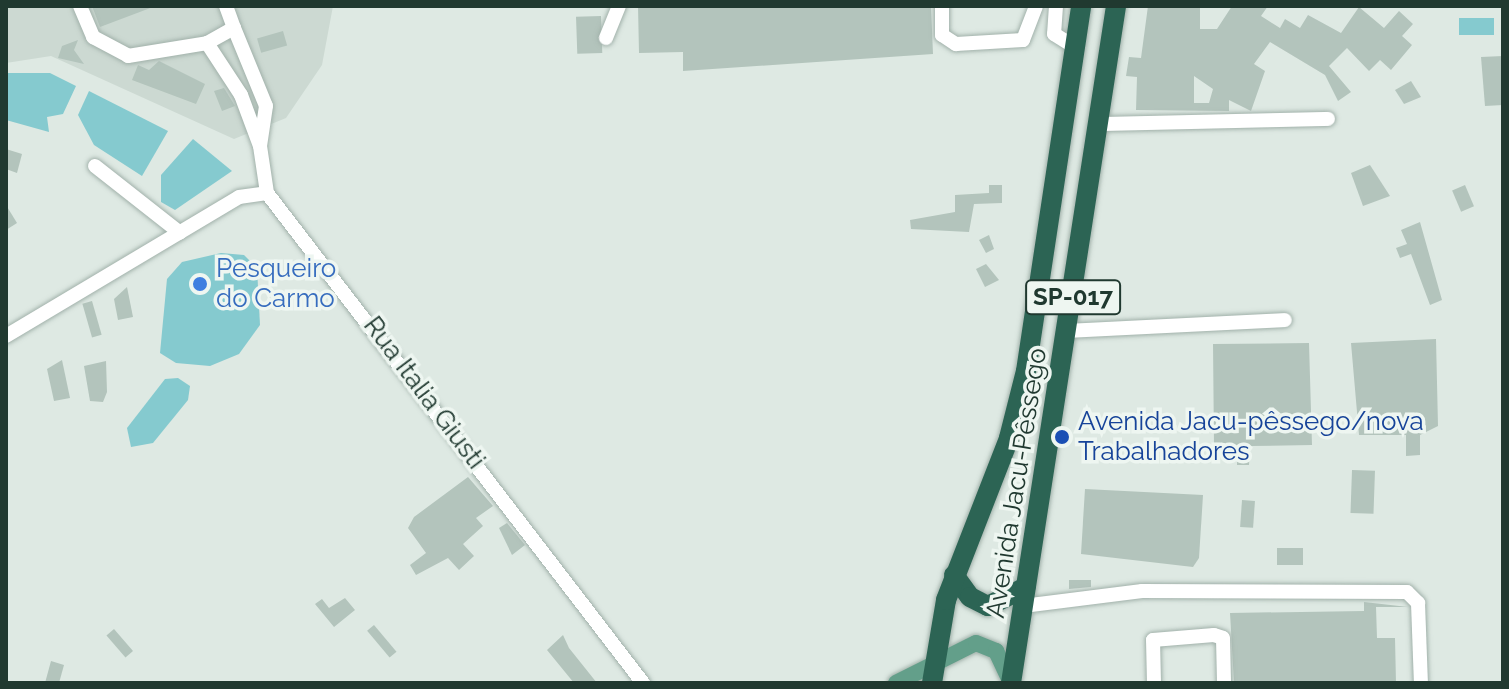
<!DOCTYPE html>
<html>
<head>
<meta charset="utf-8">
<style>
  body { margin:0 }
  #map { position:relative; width:1509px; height:689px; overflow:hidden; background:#dee9e3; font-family:Raleway,sans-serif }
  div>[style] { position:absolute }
  .built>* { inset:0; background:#ccd9d2 }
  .water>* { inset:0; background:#85cacf; transform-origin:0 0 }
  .building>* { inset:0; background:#b3c4bc; transform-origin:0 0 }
  .roads { filter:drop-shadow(0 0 2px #a1b1aa) drop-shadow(0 0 2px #a1b1aa) }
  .minor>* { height:14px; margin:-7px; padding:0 7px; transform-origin:7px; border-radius:7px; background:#fff }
  .major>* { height:16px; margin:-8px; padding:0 8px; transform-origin:8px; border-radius:8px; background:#639f8a }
  .highway>* { height:20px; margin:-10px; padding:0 10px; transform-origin:10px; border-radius:10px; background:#2c6454 }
  .dots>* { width:22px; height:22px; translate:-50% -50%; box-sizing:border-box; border:4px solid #eef6f1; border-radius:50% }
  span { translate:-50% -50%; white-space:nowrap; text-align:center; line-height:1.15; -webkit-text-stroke:7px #eef6f1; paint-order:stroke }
  .shield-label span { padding:2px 6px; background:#eef6f1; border:2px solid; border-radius:6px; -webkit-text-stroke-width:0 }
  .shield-label { font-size:24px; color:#203930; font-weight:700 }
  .shop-label { font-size:26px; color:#366cbe }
  .left { translate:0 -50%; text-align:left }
  .street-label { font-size:26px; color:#203930 }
  .transit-label { font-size:26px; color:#164399 }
  .frame { position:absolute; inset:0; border:8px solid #203930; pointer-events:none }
</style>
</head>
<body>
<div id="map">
  <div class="built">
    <i style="clip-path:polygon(6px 6px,333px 6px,322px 65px,286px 118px,234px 139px,51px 56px,6px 63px)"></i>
  </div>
  <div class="water">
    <i style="left:1459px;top:18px;width:35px;height:17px"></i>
    <i style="clip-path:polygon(6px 73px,50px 73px,76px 86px,63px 114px,47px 117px,49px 132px,6px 120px)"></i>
    <i style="clip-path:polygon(89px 91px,168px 131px,142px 176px,94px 145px,78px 115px)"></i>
    <i style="clip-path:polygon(193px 139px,232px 171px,175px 210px,161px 202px,161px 175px)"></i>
    <i style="clip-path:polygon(221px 253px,244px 255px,257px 268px,260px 325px,239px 354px,210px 366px,176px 363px,160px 353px,167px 279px,182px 262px)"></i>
    <i style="clip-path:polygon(178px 378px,190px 386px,188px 400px,153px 443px,131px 447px,127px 428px,165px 379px)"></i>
  </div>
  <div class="building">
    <i style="clip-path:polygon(92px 6px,153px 6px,153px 7px,100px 27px)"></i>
    <i style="clip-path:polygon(638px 6px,931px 6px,933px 54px,683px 71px,683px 52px,639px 53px)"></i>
    <i style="clip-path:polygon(evenodd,1148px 6px,1200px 6px,1200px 29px,1217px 29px,1232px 6px,1268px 6px,1261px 16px,1280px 28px,1285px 19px,1300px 28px,1308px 15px,1341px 33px,1359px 7px,1384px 28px,1399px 11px,1413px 24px,1402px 36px,1412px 45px,1391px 70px,1380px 60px,1369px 71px,1347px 48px,1329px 66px,1351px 92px,1338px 101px,1325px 75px,1270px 42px,1254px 64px,1265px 71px,1251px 111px,1229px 100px,1229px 111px,1136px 110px,1137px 77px,1126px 76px,1129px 57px,1141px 58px,1148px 6px,1194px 76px,1213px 89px,1209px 103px,1194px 103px,1194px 76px)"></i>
    <i style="left:601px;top:16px;width:37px;height:25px;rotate:88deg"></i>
    <i style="left:283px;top:31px;width:15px;height:27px;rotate:74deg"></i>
    <i style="clip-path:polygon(78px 40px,74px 50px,84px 64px,58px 58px,62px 46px)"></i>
    <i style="clip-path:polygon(1503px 56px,1503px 105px,1485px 106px,1481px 57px)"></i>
    <i style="clip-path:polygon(159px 61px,205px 84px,196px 104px,132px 80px,138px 65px,149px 70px)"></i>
    <i style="clip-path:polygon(1411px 81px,1421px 97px,1404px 104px,1395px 90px)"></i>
    <i style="clip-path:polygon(224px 88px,235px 106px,222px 111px,214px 91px)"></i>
    <i style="clip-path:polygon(6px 149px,22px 154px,17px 173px,6px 169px)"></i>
    <i style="clip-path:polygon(1370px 165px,1390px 196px,1363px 206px,1351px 173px)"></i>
    <i style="clip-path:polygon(989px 185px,1002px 185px,1002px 203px,974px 204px,969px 232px,911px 229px,910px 220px,955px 212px,955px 195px,989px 193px)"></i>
    <i style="left:1465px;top:185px;width:23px;height:14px;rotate:67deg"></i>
    <i style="clip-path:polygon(6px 205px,17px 223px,6px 230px)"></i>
    <i style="clip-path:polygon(1420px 222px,1442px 300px,1430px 305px,1411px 254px,1400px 258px,1396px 248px,1407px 244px,1401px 230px)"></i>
    <i style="clip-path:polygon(989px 235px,994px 249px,986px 253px,979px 240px)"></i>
    <i style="clip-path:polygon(986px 264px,999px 280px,985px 287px,976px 269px)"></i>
    <i style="clip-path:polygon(127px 287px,133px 317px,118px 320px,114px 299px)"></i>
    <i style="left:92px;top:301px;width:35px;height:10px;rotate:74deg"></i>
    <i style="clip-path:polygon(1436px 339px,1438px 426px,1420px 435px,1420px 455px,1406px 456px,1406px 435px,1359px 435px,1351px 343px)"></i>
    <i style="clip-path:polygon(1309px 343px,1312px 445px,1250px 446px,1249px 465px,1237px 465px,1237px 446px,1214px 446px,1213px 344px)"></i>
    <i style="clip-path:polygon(62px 360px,70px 398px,54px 401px,47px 369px)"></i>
    <i style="clip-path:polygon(106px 361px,107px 392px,103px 402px,90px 401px,84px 366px)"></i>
    <i style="left:1352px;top:470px;width:23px;height:43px;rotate:2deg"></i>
    <i style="clip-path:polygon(468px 477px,493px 506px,476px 518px,483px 526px,463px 544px,474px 556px,459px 570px,448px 558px,416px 575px,410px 565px,426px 553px,408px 528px,414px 517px)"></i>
    <i style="clip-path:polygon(1085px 489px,1203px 495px,1199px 558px,1193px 567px,1081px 554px)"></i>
    <i style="left:1242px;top:500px;width:13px;height:27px;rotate:4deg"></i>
    <i style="clip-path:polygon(507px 523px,525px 545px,512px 555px,499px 528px)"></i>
    <i style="left:1277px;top:548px;width:26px;height:17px"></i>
    <i style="clip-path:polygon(1069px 580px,1091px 580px,1091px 587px,1069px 589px)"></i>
    <i style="clip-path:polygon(345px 598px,355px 610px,334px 627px,315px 604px,322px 599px,329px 608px)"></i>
    <i style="clip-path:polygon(1364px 602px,1408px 607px,1376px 607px,1377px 638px,1395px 638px,1396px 683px,1234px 683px,1230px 613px,1364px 611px)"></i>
    <i style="left:374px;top:625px;width:35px;height:9px;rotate:50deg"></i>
    <i style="left:114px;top:629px;width:29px;height:10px;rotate:49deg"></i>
    <i style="clip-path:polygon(563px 635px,569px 648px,597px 683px,574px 683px,547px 650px)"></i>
    <i style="clip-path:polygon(51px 661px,64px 665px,59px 683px,45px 683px)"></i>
  </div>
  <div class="roads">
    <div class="minor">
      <i style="left:80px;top:6px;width:34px;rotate:67deg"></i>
      <i style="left:93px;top:37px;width:40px;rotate:28deg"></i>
      <i style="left:128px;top:56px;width:80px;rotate:-9.3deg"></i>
      <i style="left:207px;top:43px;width:31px;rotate:-29deg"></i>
      <i style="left:234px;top:28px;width:84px;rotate:67.7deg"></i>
      <i style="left:266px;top:106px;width:40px;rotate:98.5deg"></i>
      <i style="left:260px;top:146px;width:48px;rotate:81.5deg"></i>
      <i style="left:226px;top:6px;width:23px;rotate:70deg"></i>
      <i style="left:942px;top:6px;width:29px;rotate:90deg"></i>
      <i style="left:942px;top:35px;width:17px;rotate:33deg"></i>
      <i style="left:956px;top:44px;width:67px;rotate:-3.4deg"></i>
      <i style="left:1023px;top:40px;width:36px;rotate:-69deg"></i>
      <i style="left:1056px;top:6px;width:28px;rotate:94deg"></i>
      <i style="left:1054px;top:34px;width:25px;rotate:32deg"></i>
      <i style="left:606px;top:38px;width:35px;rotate:-68deg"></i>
      <i style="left:207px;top:43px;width:62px;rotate:56.8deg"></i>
      <i style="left:241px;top:95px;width:54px;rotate:69.6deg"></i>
      <i style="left:1099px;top:124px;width:229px;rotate:-1.3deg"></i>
      <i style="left:95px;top:166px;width:108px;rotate:38.2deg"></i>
      <i style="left:1068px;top:331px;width:217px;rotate:-2.9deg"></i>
      <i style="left:6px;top:336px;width:271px;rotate:-30.8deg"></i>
      <i style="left:239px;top:197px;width:28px;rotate:-8deg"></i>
      <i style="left:267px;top:193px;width:618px;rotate:52.5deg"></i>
      <i style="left:1023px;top:606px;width:120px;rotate:-7.2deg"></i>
      <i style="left:1142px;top:591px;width:265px;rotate:0.2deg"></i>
      <i style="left:1407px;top:592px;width:16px;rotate:45deg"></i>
      <i style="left:1418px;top:603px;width:80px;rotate:87.9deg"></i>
      <i style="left:1154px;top:683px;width:43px;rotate:-91.3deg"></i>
      <i style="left:1153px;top:640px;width:61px;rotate:-4.7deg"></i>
      <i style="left:1214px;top:635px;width:9px;rotate:18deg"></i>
      <i style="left:1223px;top:638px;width:45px;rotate:88.7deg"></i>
    </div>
    <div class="major">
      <i style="left:896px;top:683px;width:89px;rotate:-26.6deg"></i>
      <i style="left:976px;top:643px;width:22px;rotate:22deg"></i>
      <i style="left:996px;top:651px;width:33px;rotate:65deg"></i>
    </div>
    <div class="highway">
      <i style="left:954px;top:575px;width:27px;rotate:54deg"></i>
      <i style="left:970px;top:597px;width:20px;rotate:27deg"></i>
      <i style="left:988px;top:606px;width:42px;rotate:-26.6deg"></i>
      <i style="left:932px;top:683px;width:84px;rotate:-80.4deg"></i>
      <i style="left:946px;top:600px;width:174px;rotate:-68.7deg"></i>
      <i style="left:1009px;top:438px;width:69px;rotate:-75.8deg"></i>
      <i style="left:1026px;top:371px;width:369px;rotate:-81.4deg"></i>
      <i style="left:1011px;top:683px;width:685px;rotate:-81.18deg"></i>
    </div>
  </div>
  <div class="dots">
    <i style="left:200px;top:284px;background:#3f7fe0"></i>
    <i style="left:1062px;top:437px;background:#1a4fb4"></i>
  </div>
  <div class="shield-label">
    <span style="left:1073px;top:297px">SP-017</span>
  </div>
  <div class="shop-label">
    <span class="left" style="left:216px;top:284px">Pesqueiro<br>do Carmo</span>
  </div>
  <div class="street-label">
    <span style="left:424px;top:393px;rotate:53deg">Rua Italia Giusti</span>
    <span style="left:1017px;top:483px;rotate:-81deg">Avenida Jacu-Pêssego</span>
  </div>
  <div class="transit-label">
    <span class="left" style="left:1078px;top:437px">Avenida Jacu-pêssego/nova<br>Trabalhadores</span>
  </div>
  <div class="frame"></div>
</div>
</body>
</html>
